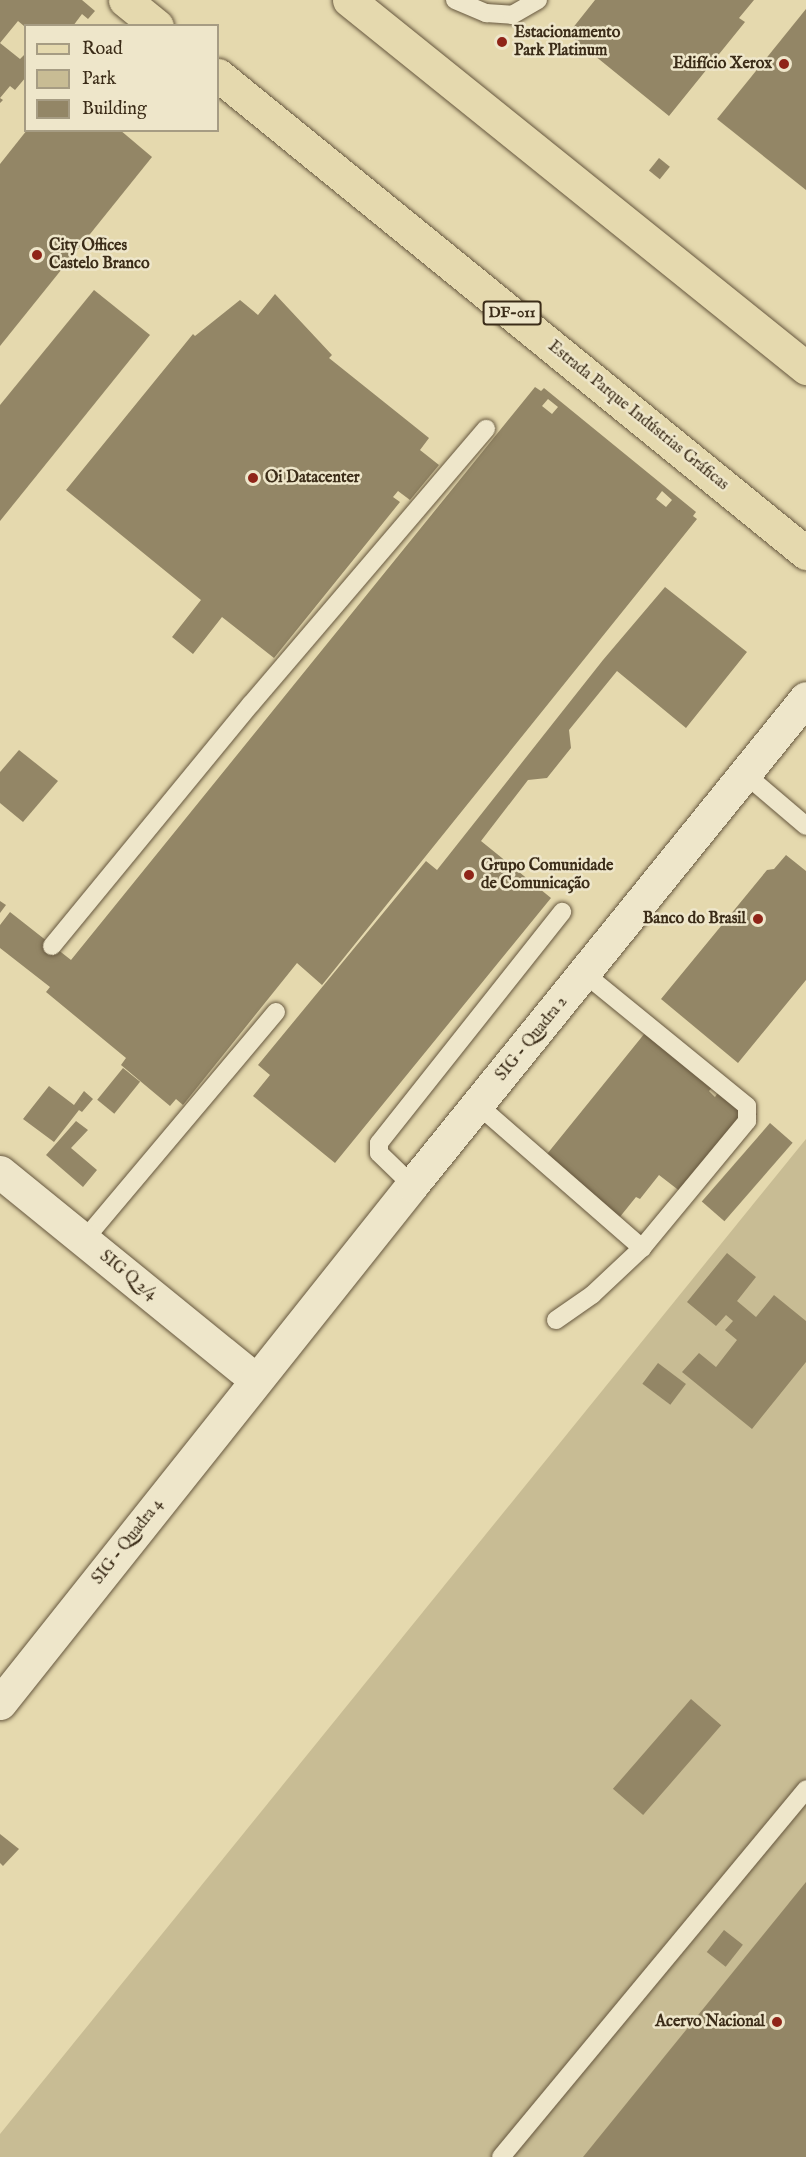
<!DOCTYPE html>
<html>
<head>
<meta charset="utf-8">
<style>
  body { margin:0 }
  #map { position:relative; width:806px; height:2157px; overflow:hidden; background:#e5d9ae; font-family:"IM FELL English",serif }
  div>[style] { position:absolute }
  .green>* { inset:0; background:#c8bc94 }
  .building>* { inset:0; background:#938666; transform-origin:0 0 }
  .roads { filter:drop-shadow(0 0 2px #66573e) drop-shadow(0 0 2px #66573e) }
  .service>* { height:18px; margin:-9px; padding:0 9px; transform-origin:9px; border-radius:9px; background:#eee6ca }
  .tertiary>* { height:33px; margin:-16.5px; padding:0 16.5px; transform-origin:16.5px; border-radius:16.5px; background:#eee6ca }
  .primary>* { height:33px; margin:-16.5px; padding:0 16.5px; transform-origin:16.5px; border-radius:16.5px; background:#e5d9ae }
  .dots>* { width:16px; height:16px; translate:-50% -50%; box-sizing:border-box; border:3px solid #eee6ca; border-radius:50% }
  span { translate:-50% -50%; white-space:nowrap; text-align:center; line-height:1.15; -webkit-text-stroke:5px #eee6ca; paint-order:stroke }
  .shield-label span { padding:2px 4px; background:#eee6ca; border:2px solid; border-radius:4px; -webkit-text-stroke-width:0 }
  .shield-label { font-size:15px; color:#3b2c18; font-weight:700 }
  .poi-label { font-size:16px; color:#3b2c18; font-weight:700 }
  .left { translate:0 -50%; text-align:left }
  .right { translate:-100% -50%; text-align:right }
  .street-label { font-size:16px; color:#3b2c18 }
  .legend { position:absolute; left:24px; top:24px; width:195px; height:108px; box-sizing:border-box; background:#eee6ca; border:2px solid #a69c83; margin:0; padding:8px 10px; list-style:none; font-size:18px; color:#3b2c18 }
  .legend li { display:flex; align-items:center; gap:12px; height:30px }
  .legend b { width:30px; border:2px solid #a69c83 }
</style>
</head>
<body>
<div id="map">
  <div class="green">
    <i style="clip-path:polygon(806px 1139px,806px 2157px,0 2157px,0 2134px)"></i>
  </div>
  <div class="building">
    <i style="clip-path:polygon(0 0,82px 0,95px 11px,88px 19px,82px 14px,73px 26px,24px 26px,18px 21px,0 43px,20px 59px,26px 53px,26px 77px,15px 90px,10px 86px,0 98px,3px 100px,0 103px)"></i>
    <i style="clip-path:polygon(595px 0,754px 0,739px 18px,745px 22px,669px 116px,568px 34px)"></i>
    <i style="clip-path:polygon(806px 9px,806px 190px,717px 119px)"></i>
    <i style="clip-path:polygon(27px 130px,120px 130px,152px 157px,0 346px,0 164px)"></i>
    <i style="left:659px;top:158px;width:14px;height:16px;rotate:39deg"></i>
    <i style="clip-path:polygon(94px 290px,150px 335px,0 521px,0 405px)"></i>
    <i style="clip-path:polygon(275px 294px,332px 355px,329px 358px,429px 438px,420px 450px,439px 465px,410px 500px,398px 491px,393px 497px,400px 502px,274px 658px,222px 617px,193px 654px,172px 637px,201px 600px,66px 490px,193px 334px,195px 336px,240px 300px,258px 315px)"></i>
    <i style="clip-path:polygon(evenodd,535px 387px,541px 391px,544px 388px,696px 512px,693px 516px,697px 519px,322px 985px,297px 963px,183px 1105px,176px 1099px,170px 1106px,121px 1065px,126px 1058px,46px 992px,50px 987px,0 948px,0 925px,10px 912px,71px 960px,535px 387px,548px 399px,558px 407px,552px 414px,542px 406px,548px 399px,535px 387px,662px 491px,672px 500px,666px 507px,656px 499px,662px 491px)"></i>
    <i style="clip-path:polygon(665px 587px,747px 652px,686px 728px,617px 671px,569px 730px,571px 748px,547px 778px,528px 780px,481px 841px,551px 898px,335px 1163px,253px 1096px,270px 1075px,258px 1065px,426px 861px,437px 870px,603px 660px)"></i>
    <i style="clip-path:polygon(19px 750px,58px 781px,23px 822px,0 803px,0 772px)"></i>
    <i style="clip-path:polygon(786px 855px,806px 871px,806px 980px,738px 1063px,661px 999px,767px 870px,774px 869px)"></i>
    <i style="clip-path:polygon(0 901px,6px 905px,0 913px)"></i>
    <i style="clip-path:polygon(649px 1028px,717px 1082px,709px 1091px,715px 1097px,722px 1087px,757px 1114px,690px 1199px,659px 1175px,640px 1199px,636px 1197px,619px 1218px,543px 1159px)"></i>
    <i style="left:123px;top:1068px;width:22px;height:41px;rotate:39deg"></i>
    <i style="clip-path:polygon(49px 1086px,74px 1105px,84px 1091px,93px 1099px,82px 1112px,79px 1110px,54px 1142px,23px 1119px)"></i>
    <i style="clip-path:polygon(76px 1121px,88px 1130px,71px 1148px,97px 1170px,83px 1187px,46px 1155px)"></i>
    <i style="left:770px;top:1123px;width:30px;height:104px;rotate:41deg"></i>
    <i style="clip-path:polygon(727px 1253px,756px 1277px,737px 1301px,756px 1317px,774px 1295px,806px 1321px,806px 1362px,752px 1429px,682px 1372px,699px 1353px,716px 1367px,737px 1340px,725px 1330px,733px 1321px,726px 1315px,716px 1326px,687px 1302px)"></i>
    <i style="left:658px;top:1363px;width:35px;height:26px;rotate:37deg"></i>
    <i style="left:691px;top:1699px;width:40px;height:119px;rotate:41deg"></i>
    <i style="clip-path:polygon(0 1834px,19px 1849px,3px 1866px,0 1863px)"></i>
    <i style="clip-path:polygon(806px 1882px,806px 2157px,583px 2157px)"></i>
    <i style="left:724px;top:1930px;width:24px;height:28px;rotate:38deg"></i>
  </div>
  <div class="roads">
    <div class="service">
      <i style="left:455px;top:0;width:34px;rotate:23deg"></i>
      <i style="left:486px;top:13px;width:26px;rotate:4deg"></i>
      <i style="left:512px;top:15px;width:30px;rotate:-30deg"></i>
      <i style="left:745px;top:774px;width:80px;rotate:40.4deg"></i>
      <i style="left:52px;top:946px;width:313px;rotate:-50.6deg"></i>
      <i style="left:251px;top:704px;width:362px;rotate:-49.5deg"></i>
      <i style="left:478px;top:1105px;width:218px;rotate:41.1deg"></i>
      <i style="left:642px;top:1248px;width:165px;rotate:-50.4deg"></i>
      <i style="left:747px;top:1121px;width:15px;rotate:-90deg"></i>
      <i style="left:747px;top:1106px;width:209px;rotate:-140.8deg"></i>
      <i style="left:412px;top:1185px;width:46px;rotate:-135.9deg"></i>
      <i style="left:379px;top:1153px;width:10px;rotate:-90deg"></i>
      <i style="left:379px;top:1143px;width:295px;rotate:-51.6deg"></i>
      <i style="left:84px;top:1240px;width:298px;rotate:-49.9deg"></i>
      <i style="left:556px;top:1320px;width:44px;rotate:-34.8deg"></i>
      <i style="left:592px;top:1295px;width:69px;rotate:-43.2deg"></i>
      <i style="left:501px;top:2157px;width:478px;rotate:-50.3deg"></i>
    </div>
    <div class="tertiary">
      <i style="left:0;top:1172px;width:330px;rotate:39.1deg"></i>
      <i style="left:0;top:1703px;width:662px;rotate:-51.5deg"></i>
      <i style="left:412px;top:1185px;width:626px;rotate:-51.03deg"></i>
    </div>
    <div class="primary">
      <i style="left:125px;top:0;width:41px;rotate:39.1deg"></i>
      <i style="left:349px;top:0;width:587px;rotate:38.84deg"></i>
      <i style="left:218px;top:75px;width:758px;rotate:39.11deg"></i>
    </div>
  </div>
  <div class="dots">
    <i style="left:502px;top:42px;background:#8f2418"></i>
    <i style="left:784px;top:64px;background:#8f2418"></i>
    <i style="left:37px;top:255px;background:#8f2418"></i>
    <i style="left:253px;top:478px;background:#8f2418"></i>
    <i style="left:469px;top:875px;background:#8f2418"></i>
    <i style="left:758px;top:919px;background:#8f2418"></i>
    <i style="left:777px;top:2022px;background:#8f2418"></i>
  </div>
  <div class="shield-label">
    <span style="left:512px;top:313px">DF-011</span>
  </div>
  <div class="poi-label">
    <span class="left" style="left:514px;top:42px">Estacionamento<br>Park Platinum</span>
    <span class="right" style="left:772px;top:64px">Edifício Xerox</span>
    <span class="left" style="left:49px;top:255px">City Offices<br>Castelo Branco</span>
    <span class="left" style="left:265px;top:478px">Oi Datacenter</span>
    <span class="left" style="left:481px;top:875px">Grupo Comunidade<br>de Comunicação</span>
    <span class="right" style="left:746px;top:919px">Banco do Brasil</span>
    <span class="right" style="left:765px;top:2022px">Acervo Nacional</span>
  </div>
  <div class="street-label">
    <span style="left:638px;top:416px;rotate:39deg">Estrada Parque Indústrias Gráficas</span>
    <span style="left:532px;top:1039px;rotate:-51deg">SIG - Quadra 2</span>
    <span style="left:128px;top:1276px;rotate:39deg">SIG Q 2/4</span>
    <span style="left:128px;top:1542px;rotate:-52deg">SIG - Quadra 4</span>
  </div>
  <ul class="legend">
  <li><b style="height:8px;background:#e5d9ae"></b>Road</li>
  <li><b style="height:16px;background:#c8bc94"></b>Park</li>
  <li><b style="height:16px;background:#938666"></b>Building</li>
  </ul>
</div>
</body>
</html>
